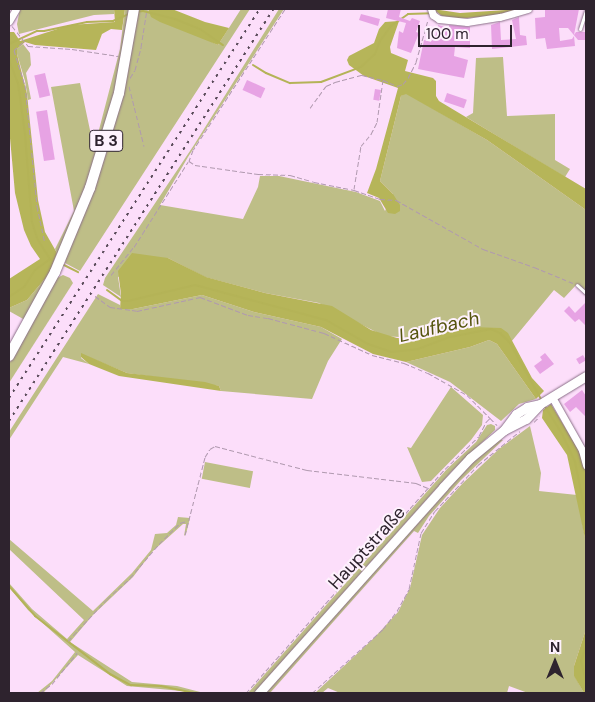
<!DOCTYPE html>
<html>
<head>
<meta charset="utf-8">
<style>
  body { margin:0 }
  #map { position:relative; width:595px; height:702px; overflow:hidden; background:#fcdefa; font-family:"DM Sans",sans-serif }
  div>[style] { position:absolute }
  .green>* { inset:0; background:#bebe87; transform-origin:0 0 }
  .forest>* { inset:0; background:#b6b559 }
  .water>* { inset:0; background:#b4b357 }
  .stream>* { height:2px; margin:-1px; padding:0 1px; transform-origin:1px; border-radius:1px; background:#b4b357 }
  .building>* { inset:0; background:#e7a3e4; transform-origin:0 0 }
  .path>* { height:1px; margin-top:-0.5px; transform-origin:0; background:repeating-linear-gradient(90deg,#b099af 0 5px,transparent 0 7.5px) }
  .roads { filter:drop-shadow(0 0 1px #8a6f88) drop-shadow(0 0 1px #8a6f88) }
  .service>* { height:3px; margin:-1.5px; padding:0 1.5px; transform-origin:1.5px; border-radius:1.5px; background:#fff }
  .minor>* { height:7px; margin:-3.5px; padding:0 3.5px; transform-origin:3.5px; border-radius:3.5px; background:#fff }
  .tertiary>* { height:9px; margin:-4.5px; padding:0 4.5px; transform-origin:4.5px; border-radius:4.5px; background:#fff }
  .primary>* { height:10px; margin:-5px; padding:0 5px; transform-origin:5px; border-radius:5px; background:#fff }
  .rail>* { height:2px; margin-top:-1px; transform-origin:0; background:repeating-linear-gradient(90deg,#584958 0 2.5px,transparent 0 7.5px) }
  span { translate:-50% -50%; white-space:nowrap; text-align:center; line-height:1.15; -webkit-text-stroke:4px #fef2fd; paint-order:stroke }
  .shield-label span { padding:1px 4px; background:#fef2fd; border:1px solid; border-radius:4px; -webkit-text-stroke-width:0 }
  .shield-label { font-size:16px; color:#2e232e; font-weight:700 }
  .street-label { font-size:18px; color:#2e232e }
  .water-label { font-size:19px; color:#55540e; font-style:italic }
  .frame { position:absolute; inset:0; border:10px solid #2e232e; pointer-events:none }
  .north { position:absolute; left:530px; top:637px; width:50px; height:50px; -webkit-text-stroke:4px #fef2fd; paint-order:stroke; rotate:0deg; font-size:14px; font-weight:700; line-height:20px; text-align:center; color:#2e232e }
  .north::after { content:''; display:block; margin:auto; width:18px; height:22px; background:#2e232e; clip-path:polygon(50% 0,100% 100%,50% 72%,0 100%) }
  .scale { position:absolute; left:418px; top:25px; width:94px; height:22px; box-sizing:border-box; border:2px solid #2e232e; border-top:0; padding-left:6px; font-size:15px; line-height:18px; white-space:nowrap; color:#2e232e; -webkit-text-stroke:4px #fef2fd; paint-order:stroke }
</style>
</head>
<body>
<div id="map">
  <div class="green">
    <i style="clip-path:polygon(20px 9px,114px 9px,114px 14px,94px 15px,19px 34px,17px 24px)"></i>
    <i style="clip-path:polygon(125px 9px,129px 9px,114px 96px,86px 190px,60px 254px,57px 253px,55px 249px,74px 211px,51px 87px,80px 83px,94px 149px,120px 49px)"></i>
    <i style="clip-path:polygon(138px 9px,145px 9px,218px 45px,241px 9px,250px 9px,80px 271px,65px 263px,66px 258px,95px 186px,111px 138px,122px 93px)"></i>
    <i style="clip-path:polygon(279px 9px,284px 9px,188px 157px,160px 205px,243px 219px,258px 187px,260px 176px,279px 176px,356px 192px,380px 201px,385px 211px,393px 194px,380px 181px,401px 96px,406px 93px,487px 140px,586px 210px,586px 291px,577px 284px,564px 298px,554px 290px,511px 342px,507px 333px,472px 327px,414px 338px,384px 336px,319px 303px,265px 293px,205px 277px,168px 258px,118px 277px,121px 297px,103px 285px,105px 278px,194px 145px)"></i>
    <i style="clip-path:polygon(23px 44px,30px 53px,31px 65px,26px 73px,31px 99px,28px 100px,25px 81px,17px 54px,17px 49px)"></i>
    <i style="clip-path:polygon(503px 57px,507px 116px,555px 114px,555px 160px,570px 169px,565px 177px,466px 117px,473px 113px,476px 58px)"></i>
    <i style="clip-path:polygon(49px 274px,25px 320px,9px 311px,9px 308px,27px 300px)"></i>
    <i style="clip-path:polygon(63px 275px,70px 278px,73px 283px,9px 383px,9px 364px,57px 278px)"></i>
    <i style="clip-path:polygon(98px 294px,120px 305px,120px 309px,133px 309px,202px 295px,254px 312px,321px 327px,342px 339px,328px 361px,312px 399px,221px 391px,219px 386px,127px 373px,81px 354px,81px 358px,89px 364px,63px 357px,9px 440px,9px 432px)"></i>
    <i style="clip-path:polygon(489px 340px,497px 344px,536px 399px,519px 404px,501px 421px,450px 382px,406px 362px,470px 347px)"></i>
    <i style="clip-path:polygon(451px 387px,483px 415px,482px 425px,471px 440px,431px 481px,422px 482px,407px 447px,411px 448px)"></i>
    <i style="clip-path:polygon(491px 424px,495px 426px,495px 430px,452px 471px,254px 693px,248px 693px,447px 469px,476px 442px,487px 425px)"></i>
    <i style="clip-path:polygon(530px 426px,541px 473px,539px 491px,577px 495px,586px 543px,586px 629px,574px 666px,574px 675px,584px 693px,528px 693px,509px 686px,507px 693px,340px 693px,328px 688px,322px 693px,315px 693px,374px 638px,398px 612px,410px 588px,422px 535px,440px 508px,463px 483px,499px 449px)"></i>
    <i style="clip-path:polygon(498px 439px,503px 440px,461px 480px,429px 516px,418px 533px,414px 531px,270px 693px,264px 693px,458px 477px)"></i>
    <i style="left:205px;top:462px;width:49px;height:17px;rotate:11deg"></i>
    <i style="clip-path:polygon(178px 517px,190px 518px,186px 534px,184px 536px,186px 524px,183px 524px,153px 551px,133px 577px,93px 615px,70px 642px,132px 682px,177px 686px,204px 693px,127px 686px,78px 655px,44px 692px,37px 693px,52px 681px,75px 652px,28px 610px,9px 587px,9px 583px,32px 609px,67px 639px,84px 620px,9px 549px,9px 539px,93px 611px,132px 573px,151px 550px,155px 534px,167px 533px,176px 525px)"></i>
  </div>
  <div class="forest">
    <i style="clip-path:polygon(114px 9px,125px 9px,122px 30px,111px 29px,102px 34px,96px 50px,35px 45px,25px 42px,17px 49px,17px 54px,27px 94px,38px 200px,45px 232px,57px 253px,49px 274px,27px 300px,9px 308px,9px 279px,40px 259px,31px 246px,24px 230px,15px 193px,9px 127px,9px 32px,14px 32px,20px 41px,70px 25px,115px 22px)"></i>
    <i style="clip-path:polygon(148px 9px,172px 9px,205px 22px,229px 28px,218px 45px,160px 22px,151px 17px)"></i>
    <i style="clip-path:polygon(399px 21px,390px 47px,391px 53px,408px 60px,405px 71px,433px 78px,436px 81px,436px 96px,439px 101px,586px 189px,586px 210px,487px 140px,406px 94px,401px 96px,380px 181px,393px 194px,400px 205px,400px 211px,395px 214px,388px 213px,379px 198px,367px 193px,376px 169px,398px 88px,364px 76px,349px 65px,347px 60px,349px 56px,374px 43px,379px 29px,385px 22px)"></i>
    <i style="clip-path:polygon(132px 253px,168px 258px,206px 277px,265px 293px,332px 306px,371px 330px,397px 338px,414px 338px,472px 327px,501px 328px,508px 333px,532px 378px,544px 391px,536px 399px,497px 344px,489px 340px,470px 347px,406px 362px,373px 354px,321px 327px,254px 312px,202px 295px,133px 309px,120px 309px,121px 294px,118px 271px)"></i>
    <i style="clip-path:polygon(81px 353px,127px 373px,205px 382px,219px 386px,221px 391px,119px 376px,89px 364px,81px 357px)"></i>
    <i style="clip-path:polygon(551px 404px,578px 449px,585px 468px,586px 543px,567px 455px,542px 418px,543px 410px)"></i>
    <i style="clip-path:polygon(586px 629px,586px 693px,584px 693px,574px 676px,574px 666px)"></i>
  </div>
  <div class="water">
    <i style="clip-path:polygon(433px 9px,460px 13px,520px 9px,492px 16px,454px 19px,442px 16px)"></i>
  </div>
  <div class="stream">
    <i style="left:136px;top:12px;width:7px;rotate:-8deg"></i>
    <i style="left:143px;top:11px;width:33px;rotate:14deg"></i>
    <i style="left:175px;top:19px;width:27px;rotate:22deg"></i>
    <i style="left:200px;top:29px;width:28px;rotate:35deg"></i>
    <i style="left:9px;top:44px;width:31px;rotate:-25deg"></i>
    <i style="left:37px;top:31px;width:7px"></i>
    <i style="left:44px;top:31px;width:44px;rotate:-11.8deg"></i>
    <i style="left:87px;top:22px;width:26px;rotate:-2deg"></i>
    <i style="left:113px;top:21px;width:17px;rotate:-24deg"></i>
    <i style="left:9px;top:60px;width:25px;rotate:69deg"></i>
    <i style="left:18px;top:83px;width:51px;rotate:82.2deg"></i>
    <i style="left:25px;top:134px;width:88px;rotate:85.5deg"></i>
    <i style="left:32px;top:222px;width:19px;rotate:72deg"></i>
    <i style="left:38px;top:240px;width:22px;rotate:58deg"></i>
    <i style="left:253px;top:65px;width:15px;rotate:32deg"></i>
    <i style="left:266px;top:73px;width:26px;rotate:23deg"></i>
    <i style="left:290px;top:83px;width:31px;rotate:-2deg"></i>
    <i style="left:321px;top:82px;width:43px;rotate:-20.6deg"></i>
    <i style="left:361px;top:67px;width:19px;rotate:-43deg"></i>
    <i style="left:375px;top:54px;width:14px;rotate:-69deg"></i>
    <i style="left:380px;top:41px;width:19px;rotate:-54deg"></i>
    <i style="left:391px;top:26px;width:21px;rotate:-35deg"></i>
    <i style="left:408px;top:14px;width:23px;rotate:-2deg"></i>
    <i style="left:62px;top:264px;width:18px;rotate:27deg"></i>
    <i style="left:107px;top:290px;width:19px;rotate:36deg"></i>
    <i style="left:122px;top:301px;width:6px"></i>
    <i style="left:128px;top:301px;width:69px;rotate:-13.4deg"></i>
    <i style="left:195px;top:285px;width:136px;rotate:15deg"></i>
    <i style="left:326px;top:320px;width:48px;rotate:29.7deg"></i>
    <i style="left:368px;top:344px;width:24px;rotate:19deg"></i>
    <i style="left:391px;top:352px;width:27px;rotate:-6deg"></i>
    <i style="left:418px;top:349px;width:34px;rotate:-21deg"></i>
    <i style="left:450px;top:337px;width:42px;rotate:-11deg"></i>
    <i style="left:491px;top:329px;width:10px;rotate:24deg"></i>
    <i style="left:500px;top:333px;width:14px;rotate:45deg"></i>
    <i style="left:510px;top:343px;width:66px;rotate:61.1deg"></i>
    <i style="left:9px;top:297px;width:18px;rotate:-34deg"></i>
    <i style="left:24px;top:287px;width:20px;rotate:-57deg"></i>
    <i style="left:35px;top:270px;width:19px;rotate:-36deg"></i>
    <i style="left:544px;top:405px;width:36px;rotate:58deg"></i>
    <i style="left:563px;top:436px;width:29px;rotate:65deg"></i>
    <i style="left:575px;top:462px;width:55px;rotate:78.5deg"></i>
    <i style="left:9px;top:586px;width:40px;rotate:49deg"></i>
    <i style="left:35px;top:616px;width:95px;rotate:37.7deg"></i>
    <i style="left:110px;top:674px;width:24px;rotate:28deg"></i>
    <i style="left:131px;top:685px;width:30px;rotate:2deg"></i>
    <i style="left:161px;top:686px;width:34px;rotate:12deg"></i>
    <i style="left:586px;top:647px;width:15px;rotate:110deg"></i>
    <i style="left:581px;top:661px;width:21px;rotate:76deg"></i>
  </div>
  <div class="building">
    <i style="clip-path:polygon(388px 9px,401px 9px,399px 17px,410px 21px,412px 18px,420px 21px,416px 32px,419px 33px,411px 53px,397px 48px,399px 31px,403px 33px,406px 23px,386px 18px)"></i>
    <i style="clip-path:polygon(562px 9px,579px 9px,574px 35px,576px 32px,586px 32px,586px 40px,578px 40px,568px 28px,559px 28px,560px 41px,572px 39px,574px 36px,575px 46px,547px 49px,545px 38px,536px 39px,535px 18px,545px 17px,545px 10px)"></i>
    <i style="clip-path:polygon(361px 14px,380px 19px,378px 26px,359px 20px)"></i>
    <i style="clip-path:polygon(519px 17px,520px 35px,526px 36px,527px 45px,492px 49px,491px 25px,500px 22px,501px 40px,516px 39px,512px 20px)"></i>
    <i style="clip-path:polygon(438px 25px,449px 28px,449px 25px,470px 27px,470px 48px,455px 47px,454px 56px,468px 60px,464px 78px,418px 69px,424px 40px,431px 42px,432px 34px,436px 35px)"></i>
    <i style="left:45px;top:73px;width:23px;height:11px;rotate:77deg"></i>
    <i style="left:247px;top:80px;width:20px;height:11px;rotate:24deg"></i>
    <i style="left:375px;top:89px;width:6px;height:11px;rotate:9deg"></i>
    <i style="left:447px;top:93px;width:21px;height:9px;rotate:19deg"></i>
    <i style="left:47px;top:110px;width:50px;height:11px;rotate:81deg"></i>
    <i style="clip-path:polygon(586px 302px,586px 326px,579px 319px,575px 322px,564px 311px,569px 306px,575px 313px)"></i>
    <i style="clip-path:polygon(545px 353px,554px 364px,540px 374px,534px 366px,542px 360px,540px 357px)"></i>
    <i style="left:583px;top:355px;width:6px;height:8px;rotate:59deg"></i>
    <i style="clip-path:polygon(582px 390px,586px 396px,586px 417px,576px 407px,570px 412px,564px 404px)"></i>
  </div>
  <div class="path">
    <i style="left:285px;top:9px;width:168px;rotate:123.1deg"></i>
    <i style="left:193px;top:150px;width:12px;rotate:110deg"></i>
    <i style="left:189px;top:161px;width:7px;rotate:34deg"></i>
    <i style="left:195px;top:165px;width:64px;rotate:8.1deg"></i>
    <i style="left:258px;top:174px;width:32px;rotate:2deg"></i>
    <i style="left:290px;top:175px;width:25px;rotate:16deg"></i>
    <i style="left:314px;top:182px;width:41px;rotate:11.3deg"></i>
    <i style="left:354px;top:190px;width:28px;rotate:19deg"></i>
    <i style="left:380px;top:199px;width:16px;rotate:4deg"></i>
    <i style="left:396px;top:200px;width:100px;rotate:29.4deg"></i>
    <i style="left:483px;top:249px;width:54px;rotate:19.4deg"></i>
    <i style="left:534px;top:267px;width:42px;rotate:22.3deg"></i>
    <i style="left:12px;top:26px;width:26px;rotate:51deg"></i>
    <i style="left:28px;top:46px;width:44px;rotate:3.9deg"></i>
    <i style="left:72px;top:49px;width:47px;rotate:8.7deg"></i>
    <i style="left:23px;top:42px;width:12px;rotate:138deg"></i>
    <i style="left:14px;top:50px;width:37px;rotate:73deg"></i>
    <i style="left:25px;top:85px;width:122px;rotate:84.3deg"></i>
    <i style="left:37px;top:206px;width:35px;rotate:78deg"></i>
    <i style="left:130px;top:78px;width:9px;rotate:-58deg"></i>
    <i style="left:135px;top:70px;width:24px;rotate:-75deg"></i>
    <i style="left:141px;top:47px;width:38px;rotate:-81deg"></i>
    <i style="left:129px;top:86px;width:62px;rotate:76deg"></i>
    <i style="left:310px;top:108px;width:27px;rotate:-54deg"></i>
    <i style="left:326px;top:86px;width:10px;rotate:-24deg"></i>
    <i style="left:335px;top:82px;width:28px;rotate:-15deg"></i>
    <i style="left:362px;top:75px;width:21px;rotate:14deg"></i>
    <i style="left:354px;top:189px;width:44px;rotate:-80.8deg"></i>
    <i style="left:361px;top:146px;width:16px;rotate:-50deg"></i>
    <i style="left:371px;top:134px;width:13px;rotate:-63deg"></i>
    <i style="left:377px;top:122px;width:42px;rotate:-81.9deg"></i>
    <i style="left:383px;top:80px;width:15px;rotate:23deg"></i>
    <i style="left:397px;top:86px;width:6px;rotate:-18deg"></i>
    <i style="left:403px;top:84px;width:8px;rotate:-50deg"></i>
    <i style="left:408px;top:78px;width:18px;rotate:-63deg"></i>
    <i style="left:416px;top:62px;width:44px;rotate:-74.1deg"></i>
    <i style="left:111px;top:275px;width:36px;rotate:-51deg"></i>
    <i style="left:134px;top:247px;width:101px;rotate:-57.6deg"></i>
    <i style="left:95px;top:296px;width:19px;rotate:36deg"></i>
    <i style="left:110px;top:307px;width:27px;rotate:8deg"></i>
    <i style="left:137px;top:311px;width:65px;rotate:-12.5deg"></i>
    <i style="left:200px;top:297px;width:51px;rotate:20.6deg"></i>
    <i style="left:248px;top:315px;width:20px;rotate:9deg"></i>
    <i style="left:268px;top:318px;width:58px;rotate:15deg"></i>
    <i style="left:324px;top:333px;width:53px;rotate:24.6deg"></i>
    <i style="left:372px;top:355px;width:33px;rotate:14deg"></i>
    <i style="left:404px;top:363px;width:26px;rotate:23deg"></i>
    <i style="left:428px;top:373px;width:45px;rotate:29.4deg"></i>
    <i style="left:467px;top:395px;width:33px;rotate:45deg"></i>
    <i style="left:534px;top:422px;width:8px;rotate:-45deg"></i>
    <i style="left:185px;top:535px;width:81px;rotate:-75.6deg"></i>
    <i style="left:205px;top:457px;width:9px;rotate:-58deg"></i>
    <i style="left:210px;top:449px;width:6px;rotate:-31deg"></i>
    <i style="left:215px;top:446px;width:95px;rotate:14.6deg"></i>
    <i style="left:307px;top:470px;width:110px;rotate:6.8deg"></i>
    <i style="left:416px;top:483px;width:13px;rotate:23deg"></i>
    <i style="left:68px;top:641px;width:57px;rotate:-47.1deg"></i>
    <i style="left:107px;top:599px;width:31px;rotate:-42deg"></i>
    <i style="left:130px;top:578px;width:45px;rotate:-49.5deg"></i>
    <i style="left:159px;top:544px;width:30px;rotate:-45deg"></i>
    <i style="left:180px;top:523px;width:7px;rotate:-16deg"></i>
    <i style="left:40px;top:693px;width:15px;rotate:-37deg"></i>
    <i style="left:52px;top:684px;width:40px;rotate:-51deg"></i>
    <i style="left:246px;top:693px;width:300px;rotate:-48.4deg"></i>
    <i style="left:445px;top:469px;width:47px;rotate:-44.1deg"></i>
    <i style="left:479px;top:436px;width:16px;rotate:-63deg"></i>
    <i style="left:486px;top:422px;width:6px;rotate:-45deg"></i>
    <i style="left:490px;top:418px;width:10px;rotate:45deg"></i>
    <i style="left:312px;top:693px;width:96px;rotate:-42deg"></i>
    <i style="left:383px;top:629px;width:23px;rotate:-52deg"></i>
    <i style="left:397px;top:611px;width:25px;rotate:-61deg"></i>
    <i style="left:409px;top:589px;width:57px;rotate:-77.9deg"></i>
    <i style="left:421px;top:533px;width:26px;rotate:-58deg"></i>
    <i style="left:435px;top:511px;width:63px;rotate:-46.9deg"></i>
    <i style="left:478px;top:465px;width:54px;rotate:-39deg"></i>
  </div>
  <div class="roads">
    <div class="service">
      <i style="left:580px;top:29px;width:20px;rotate:-72deg"></i>
      <i style="left:577px;top:285px;width:12px;rotate:42deg"></i>
    </div>
    <div class="minor">
      <i style="left:431px;top:9px;width:6px;rotate:72deg"></i>
      <i style="left:433px;top:15px;width:7px;rotate:34deg"></i>
      <i style="left:439px;top:19px;width:28px;rotate:6deg"></i>
      <i style="left:467px;top:22px;width:33px;rotate:-9deg"></i>
      <i style="left:500px;top:17px;width:29px;rotate:-16deg"></i>
      <i style="left:9px;top:21px;width:14px;rotate:-60deg"></i>
      <i style="left:552px;top:397px;width:61px;rotate:60.5deg"></i>
      <i style="left:582px;top:450px;width:16px;rotate:75deg"></i>
    </div>
    <div class="tertiary">
      <i style="left:506px;top:429px;width:22px;rotate:-27deg"></i>
      <i style="left:526px;top:419px;width:19px;rotate:-47deg"></i>
      <i style="left:259px;top:693px;width:276px;rotate:-48.2deg"></i>
      <i style="left:443px;top:487px;width:40px;rotate:-47deg"></i>
      <i style="left:470px;top:458px;width:44px;rotate:-39.5deg"></i>
      <i style="left:504px;top:430px;width:20px;rotate:-53deg"></i>
      <i style="left:516px;top:414px;width:13px;rotate:-32deg"></i>
      <i style="left:527px;top:407px;width:13px;rotate:-13deg"></i>
      <i style="left:540px;top:404px;width:54px;rotate:-31.3deg"></i>
    </div>
    <div class="primary">
      <i style="left:9px;top:356px;width:96px;rotate:-61.3deg"></i>
      <i style="left:55px;top:272px;width:91px;rotate:-67.4deg"></i>
      <i style="left:90px;top:188px;width:99px;rotate:-73deg"></i>
      <i style="left:119px;top:93px;width:85px;rotate:-79.9deg"></i>
    </div>
  </div>
  <div class="rail">
    <i style="left:9px;top:398px;width:463px;rotate:-57.2deg"></i>
    <i style="left:9px;top:421px;width:490px;rotate:-57.3deg"></i>
  </div>
  <div class="shield-label">
    <span style="left:106px;top:141px">B 3</span>
  </div>
  <div class="street-label">
    <span style="left:367px;top:548px;rotate:-48deg">Hauptstraße</span>
  </div>
  <div class="water-label">
    <span style="left:439px;top:327px;rotate:-13deg">Laufbach</span>
  </div>
  <div class="frame"></div>
  <div class="north">N</div>
  <div class="scale">100 m</div>
</div>
</body>
</html>
